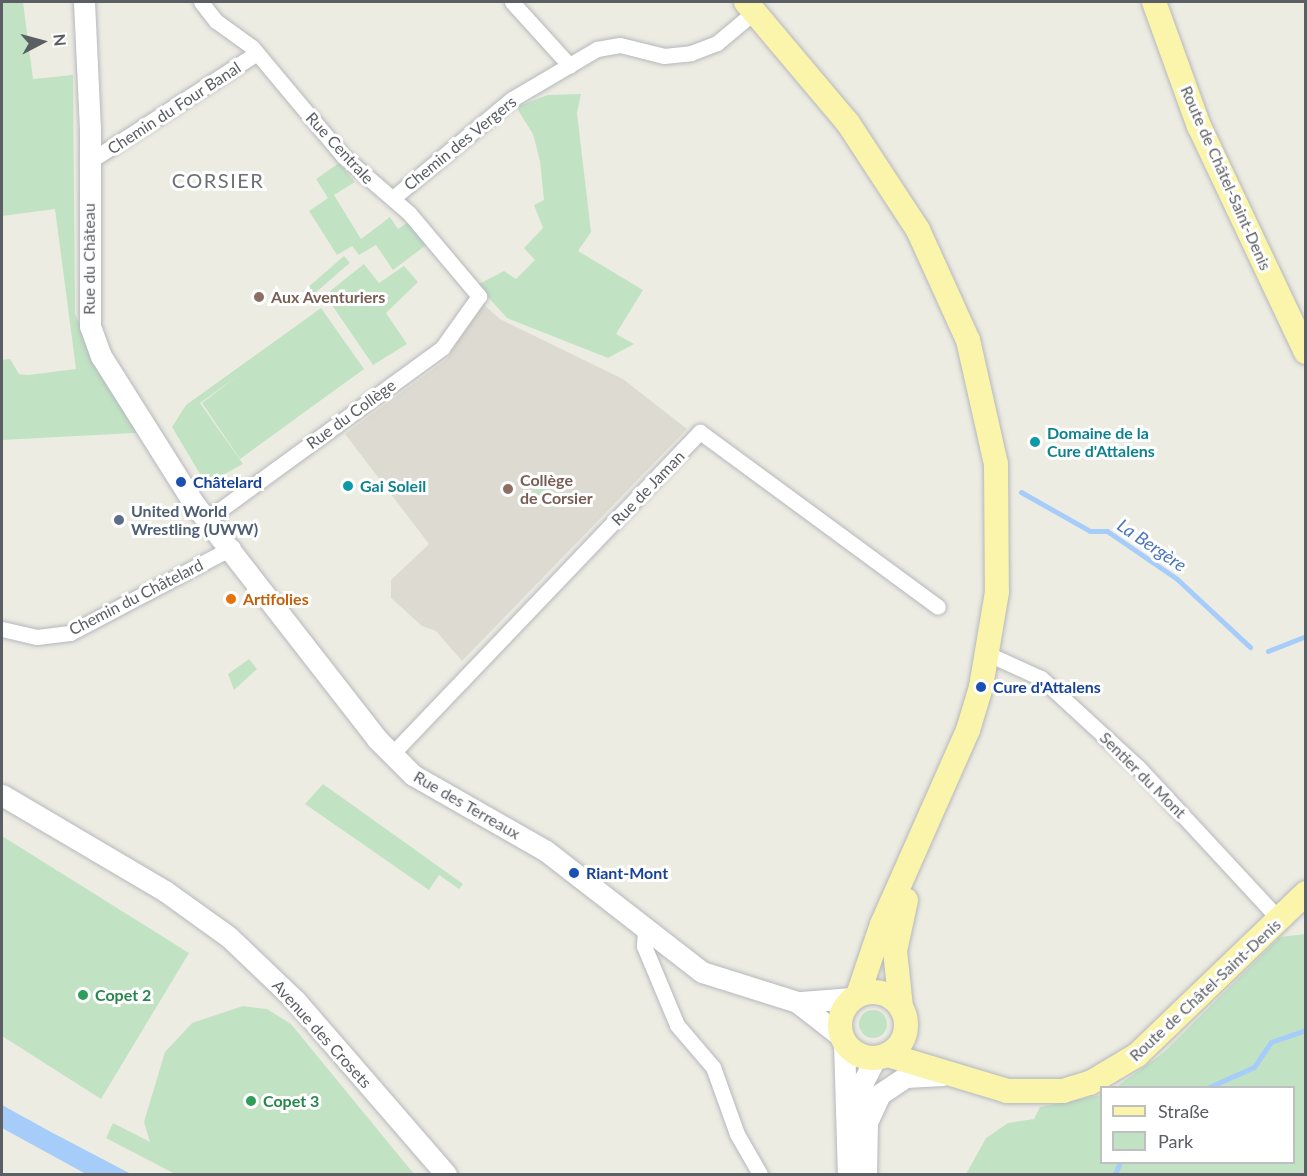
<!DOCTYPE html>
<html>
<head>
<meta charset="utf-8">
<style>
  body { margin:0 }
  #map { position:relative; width:1307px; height:1176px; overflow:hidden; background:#edece3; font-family:Lato,sans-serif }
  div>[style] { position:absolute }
  .education>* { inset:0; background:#dddbd1 }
  .green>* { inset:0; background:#c1e3c4; transform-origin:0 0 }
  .round { border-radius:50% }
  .water>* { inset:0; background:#a6cdfa }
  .stream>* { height:5px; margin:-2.5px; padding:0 2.5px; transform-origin:2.5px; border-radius:2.5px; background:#a6cdfa }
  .roads { filter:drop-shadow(0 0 2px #b5b8bc) drop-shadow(0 0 2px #b5b8bc) }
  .street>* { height:15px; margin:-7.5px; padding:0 7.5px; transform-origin:7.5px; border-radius:7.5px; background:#fff }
  .secondary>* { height:21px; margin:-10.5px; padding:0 10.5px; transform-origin:10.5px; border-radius:10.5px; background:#fff }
  .primary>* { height:24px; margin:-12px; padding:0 12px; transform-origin:12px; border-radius:12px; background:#faf5ab }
  .primary>.ring { margin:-12px; padding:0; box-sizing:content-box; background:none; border:24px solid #faf5ab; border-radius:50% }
  .dots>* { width:16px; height:16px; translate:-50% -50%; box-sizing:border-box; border:3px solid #fff; border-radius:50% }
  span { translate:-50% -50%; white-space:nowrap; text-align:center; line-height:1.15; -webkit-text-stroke:6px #fff; paint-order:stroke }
  .street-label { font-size:16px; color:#5b5e63 }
  .education-label { font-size:16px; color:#785e54; font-weight:700 }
  .left { translate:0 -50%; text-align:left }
  .culture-label { font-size:16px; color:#0d838f; font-weight:700 }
  .transit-label { font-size:16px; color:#164399; font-weight:700 }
  .service-label { font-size:16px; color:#4e5e75; font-weight:700 }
  .food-label { font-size:16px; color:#c56008; font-weight:700 }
  .leisure-label { font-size:16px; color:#27864d; font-weight:700 }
  .water-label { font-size:18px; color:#4b76bb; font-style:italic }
  .quarter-label { font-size:20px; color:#6c7075; letter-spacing:1.5px }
  .frame { position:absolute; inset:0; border:3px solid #5b5e63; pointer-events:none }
  .legend { position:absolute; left:1100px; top:1086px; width:195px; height:78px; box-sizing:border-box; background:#fff; border:2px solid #bdbfc1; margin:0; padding:8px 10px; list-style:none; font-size:18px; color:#5b5e63 }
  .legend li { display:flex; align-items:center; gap:12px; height:30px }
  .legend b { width:30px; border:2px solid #bdbfc1 }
  .north { position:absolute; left:12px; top:12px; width:60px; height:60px; -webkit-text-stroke:4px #fff; paint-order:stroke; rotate:84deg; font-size:16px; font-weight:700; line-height:24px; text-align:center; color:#5b5e63 }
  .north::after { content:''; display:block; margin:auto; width:21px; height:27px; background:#5b5e63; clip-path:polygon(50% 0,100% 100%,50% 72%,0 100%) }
</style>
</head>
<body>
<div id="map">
  <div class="education">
    <i style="clip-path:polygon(482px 303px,500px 319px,623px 379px,687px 429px,462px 661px,436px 631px,422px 626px,391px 598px,391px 580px,429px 544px,345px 434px,447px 359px)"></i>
  </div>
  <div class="green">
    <i style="clip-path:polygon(2px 2px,23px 2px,33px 79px,73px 75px,75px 314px,112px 393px,152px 432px,2px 440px,2px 360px,10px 359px,19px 374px,28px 375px,76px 369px,55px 209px,2px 216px)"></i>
    <i style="clip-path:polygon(581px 94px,577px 113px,591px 232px,578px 251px,643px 290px,616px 334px,634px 344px,608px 358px,507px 318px,477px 285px,504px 271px,516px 279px,535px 260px,524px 248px,543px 228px,534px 205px,544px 200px,540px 161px,533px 134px,516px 107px,548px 95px)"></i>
    <i style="clip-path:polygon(339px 163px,355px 182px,334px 195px,361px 239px,390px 217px,398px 229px,411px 220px,429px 243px,393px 270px,376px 245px,359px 255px,352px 246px,337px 255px,309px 211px,328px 198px,316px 179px)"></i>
    <i style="left:344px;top:256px;width:9px;height:63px;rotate:49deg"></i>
    <i style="clip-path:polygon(364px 264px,379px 283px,404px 266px,418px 282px,386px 313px,407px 344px,373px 365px,325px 295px)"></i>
    <i style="clip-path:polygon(321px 308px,364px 369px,240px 459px,202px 403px,239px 375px,200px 403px,243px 464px,206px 484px,172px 427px,186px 405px)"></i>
    <i class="round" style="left:532px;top:478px;width:18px;height:18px"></i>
    <i style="clip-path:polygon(249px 659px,257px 669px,234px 690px,228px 674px)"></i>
    <i style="clip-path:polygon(323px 784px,463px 884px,459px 889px,439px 875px,429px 890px,305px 804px)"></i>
    <i style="clip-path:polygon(2px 836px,189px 953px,101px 1099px,2px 1036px)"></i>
    <i style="clip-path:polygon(1305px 934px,1305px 1174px,966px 1174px,986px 1138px,1008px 1123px,1034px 1119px,1040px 1107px,1101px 1095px,1102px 1162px,1294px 1162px,1294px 1088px,1116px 1087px,1163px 1053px,1280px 937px)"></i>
    <i style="clip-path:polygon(243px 1006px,267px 1009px,291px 1024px,414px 1174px,175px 1174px,106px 1138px,113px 1123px,150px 1142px,144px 1122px,165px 1052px,192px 1023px)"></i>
    <i class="round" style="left:859px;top:1010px;width:28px;height:28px"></i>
  </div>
  <div class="water">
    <i style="clip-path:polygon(2px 1105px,51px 1132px,131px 1174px,86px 1174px,2px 1128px)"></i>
  </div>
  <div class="stream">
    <i style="left:1021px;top:492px;width:79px;rotate:29.5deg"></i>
    <i style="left:1090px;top:531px;width:17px"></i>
    <i style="left:1107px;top:531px;width:85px;rotate:34.4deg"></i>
    <i style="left:1177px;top:579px;width:100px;rotate:43deg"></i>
    <i style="left:1268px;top:651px;width:41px;rotate:-21.5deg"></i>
    <i style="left:1207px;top:1088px;width:51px;rotate:-24.1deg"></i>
    <i style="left:1254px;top:1067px;width:30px;rotate:-56deg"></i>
    <i style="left:1271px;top:1042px;width:37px;rotate:-19deg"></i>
    <i style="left:1115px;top:1174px;width:13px;rotate:-67deg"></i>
  </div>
  <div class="roads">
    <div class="street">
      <i style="left:201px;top:2px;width:24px;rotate:52deg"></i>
      <i style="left:216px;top:21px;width:44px;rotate:35.8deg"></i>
      <i style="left:252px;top:47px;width:142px;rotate:50.1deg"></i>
      <i style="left:343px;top:156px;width:87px;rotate:40.8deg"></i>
      <i style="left:409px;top:213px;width:109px;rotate:49.9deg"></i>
      <i style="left:479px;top:296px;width:64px;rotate:125.4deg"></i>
      <i style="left:442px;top:348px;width:288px;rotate:143.9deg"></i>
      <i style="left:512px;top:2px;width:86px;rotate:47.8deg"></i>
      <i style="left:90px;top:161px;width:199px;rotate:-32.9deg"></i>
      <i style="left:393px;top:198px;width:155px;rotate:-39.8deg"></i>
      <i style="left:512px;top:99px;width:99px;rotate:-30.5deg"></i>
      <i style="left:597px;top:49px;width:23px;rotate:-10deg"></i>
      <i style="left:620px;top:45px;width:45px;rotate:14deg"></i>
      <i style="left:664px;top:56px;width:27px;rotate:-6deg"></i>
      <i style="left:691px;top:53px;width:28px;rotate:-21deg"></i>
      <i style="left:717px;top:43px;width:48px;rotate:-40deg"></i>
      <i style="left:2px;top:629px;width:36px;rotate:13deg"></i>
      <i style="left:37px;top:637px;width:33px;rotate:-7deg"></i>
      <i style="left:70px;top:633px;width:184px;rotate:-27.8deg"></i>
      <i style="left:988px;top:654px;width:58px;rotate:24.4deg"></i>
      <i style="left:1041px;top:678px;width:133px;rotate:42.6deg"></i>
      <i style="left:1139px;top:768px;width:207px;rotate:47.2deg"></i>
      <i style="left:391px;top:755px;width:447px;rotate:-46.3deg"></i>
      <i style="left:700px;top:432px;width:295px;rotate:36.3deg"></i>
      <i style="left:645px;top:928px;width:18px;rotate:93deg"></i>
      <i style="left:644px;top:946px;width:86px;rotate:67.3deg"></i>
      <i style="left:677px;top:1025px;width:55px;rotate:49.4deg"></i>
      <i style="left:713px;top:1067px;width:71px;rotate:70.3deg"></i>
      <i style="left:737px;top:1134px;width:46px;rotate:60.1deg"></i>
    </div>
    <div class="secondary">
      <i style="left:84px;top:2px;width:126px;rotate:87.3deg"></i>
      <i style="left:90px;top:128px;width:198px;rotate:90deg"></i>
      <i style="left:90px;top:326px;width:32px;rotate:70deg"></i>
      <i style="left:101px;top:356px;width:176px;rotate:57.8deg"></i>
      <i style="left:195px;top:505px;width:296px;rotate:52.1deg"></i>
      <i style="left:377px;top:739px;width:51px;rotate:45deg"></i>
      <i style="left:413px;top:775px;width:153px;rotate:29.7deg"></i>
      <i style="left:546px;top:851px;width:197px;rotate:37.8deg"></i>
      <i style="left:702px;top:972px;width:100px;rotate:17.5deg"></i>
      <i style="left:797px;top:1002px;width:57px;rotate:37.9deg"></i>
      <i style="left:2px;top:795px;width:189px;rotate:30.5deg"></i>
      <i style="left:165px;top:891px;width:79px;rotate:35.7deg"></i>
      <i style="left:229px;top:937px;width:93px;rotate:43.7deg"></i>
      <i style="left:296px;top:1001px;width:229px;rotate:49.1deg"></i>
      <i style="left:801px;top:1002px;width:52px;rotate:-4.4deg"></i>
      <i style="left:844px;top:1042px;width:132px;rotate:88.3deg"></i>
      <i style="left:857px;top:1124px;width:36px;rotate:-85deg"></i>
      <i style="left:860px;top:1088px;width:34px;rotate:-63deg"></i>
      <i style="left:866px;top:1174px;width:52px;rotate:-88.9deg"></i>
      <i style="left:867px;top:1122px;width:31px;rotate:-65deg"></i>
      <i style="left:880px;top:1094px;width:30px;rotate:-34deg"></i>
      <i style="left:905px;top:1077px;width:38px;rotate:-3deg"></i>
    </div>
    <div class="primary">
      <i style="left:746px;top:2px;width:158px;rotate:49.9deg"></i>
      <i style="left:848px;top:123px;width:128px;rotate:56.8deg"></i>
      <i style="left:918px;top:230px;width:121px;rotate:65.6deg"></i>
      <i style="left:968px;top:340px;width:127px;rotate:77.3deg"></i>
      <i style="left:996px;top:464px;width:128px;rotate:89.6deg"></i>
      <i style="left:997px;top:592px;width:96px;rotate:99.6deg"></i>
      <i style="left:981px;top:687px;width:45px;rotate:106.8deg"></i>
      <i style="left:968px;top:730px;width:212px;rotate:113.9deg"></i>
      <i style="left:882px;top:924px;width:75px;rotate:108.7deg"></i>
      <i style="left:1154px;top:2px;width:132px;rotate:70.1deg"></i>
      <i style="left:1199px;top:126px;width:250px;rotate:64.7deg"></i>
      <i class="ring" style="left:840px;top:992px;width:42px;height:42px"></i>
      <i style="left:901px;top:1007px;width:56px;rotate:-96.1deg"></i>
      <i style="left:895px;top:951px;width:52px;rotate:-77.8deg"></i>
      <i style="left:888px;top:1055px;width:124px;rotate:16.8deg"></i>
      <i style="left:1007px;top:1091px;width:56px"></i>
      <i style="left:1063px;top:1091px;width:28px;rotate:-17deg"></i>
      <i style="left:1090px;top:1083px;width:55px;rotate:-30.8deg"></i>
      <i style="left:1137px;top:1055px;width:234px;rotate:-43.8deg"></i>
    </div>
  </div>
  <div class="dots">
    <i style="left:259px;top:297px;background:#8d6e63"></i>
    <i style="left:1035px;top:442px;background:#0f9aa8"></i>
    <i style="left:181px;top:482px;background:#1a4fb4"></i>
    <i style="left:348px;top:486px;background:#0f9aa8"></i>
    <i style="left:508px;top:489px;background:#8d6e63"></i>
    <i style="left:119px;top:520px;background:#5c6f8a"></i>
    <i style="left:231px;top:599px;background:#e8710a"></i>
    <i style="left:981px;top:687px;background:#1a4fb4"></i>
    <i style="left:574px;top:873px;background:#1a4fb4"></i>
    <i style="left:83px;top:995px;background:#2e9e5b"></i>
    <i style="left:251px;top:1101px;background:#2e9e5b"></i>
  </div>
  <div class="street-label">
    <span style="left:174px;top:108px;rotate:-33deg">Chemin du Four Banal</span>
    <span style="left:460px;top:143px;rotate:-39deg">Chemin des Vergers</span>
    <span style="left:340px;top:148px;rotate:47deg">Rue Centrale</span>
    <span style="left:1226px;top:178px;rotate:66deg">Route de Châtel-Saint-Denis</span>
    <span style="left:89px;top:259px;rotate:-90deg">Rue du Château</span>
    <span style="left:351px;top:414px;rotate:-36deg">Rue du Collège</span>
    <span style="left:648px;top:488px;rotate:-46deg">Rue de Jaman</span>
    <span style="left:136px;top:597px;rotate:-27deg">Chemin du Châtelard</span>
    <span style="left:1143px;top:775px;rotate:45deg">Sentier du Mont</span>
    <span style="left:467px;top:805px;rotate:30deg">Rue des Terreaux</span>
    <span style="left:1205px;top:990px;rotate:-43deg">Route de Châtel-Saint-Denis</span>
    <span style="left:322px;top:1034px;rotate:48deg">Avenue des Crosets</span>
  </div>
  <div class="education-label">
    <span class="left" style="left:271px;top:297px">Aux Aventuriers</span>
    <span class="left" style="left:520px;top:489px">Collège<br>de Corsier</span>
  </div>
  <div class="culture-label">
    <span class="left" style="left:1047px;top:442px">Domaine de la<br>Cure d'Attalens</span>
    <span class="left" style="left:360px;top:486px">Gai Soleil</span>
  </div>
  <div class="transit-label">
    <span class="left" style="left:193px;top:482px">Châtelard</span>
    <span class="left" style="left:993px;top:687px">Cure d'Attalens</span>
    <span class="left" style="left:586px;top:873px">Riant-Mont</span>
  </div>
  <div class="service-label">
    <span class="left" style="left:131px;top:520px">United World<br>Wrestling (UWW)</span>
  </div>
  <div class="food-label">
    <span class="left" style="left:243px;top:599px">Artifolies</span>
  </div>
  <div class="leisure-label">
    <span class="left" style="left:95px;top:995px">Copet 2</span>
    <span class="left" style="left:263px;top:1101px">Copet 3</span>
  </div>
  <div class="water-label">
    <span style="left:1152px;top:545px;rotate:34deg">La Bergère</span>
  </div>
  <div class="quarter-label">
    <span style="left:218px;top:180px">CORSIER</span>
  </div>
  <div class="frame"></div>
  <ul class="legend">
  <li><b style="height:8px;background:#faf5ab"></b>Straße</li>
  <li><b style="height:16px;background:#c1e3c4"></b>Park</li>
  </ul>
  <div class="north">N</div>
</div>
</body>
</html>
